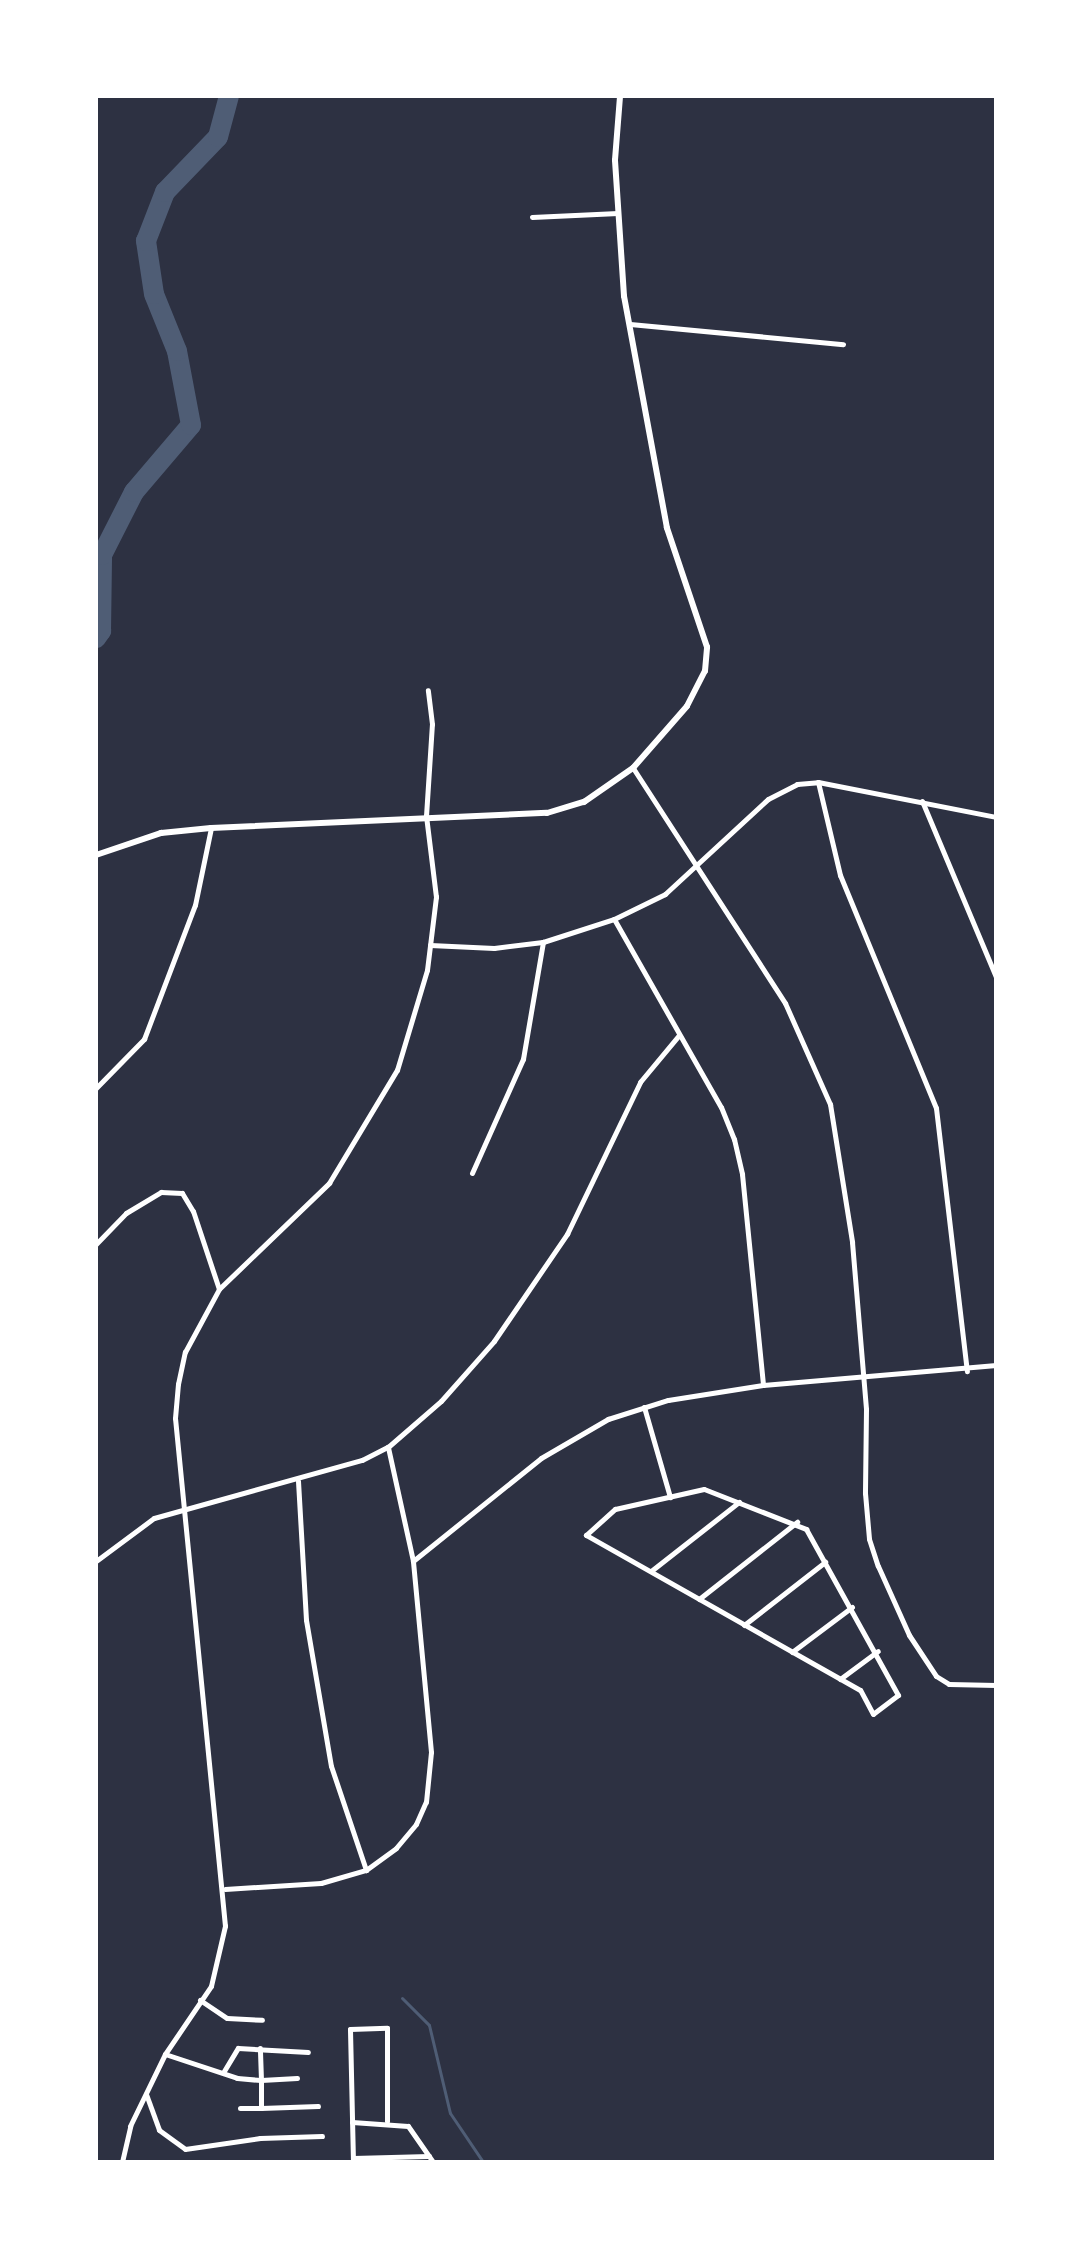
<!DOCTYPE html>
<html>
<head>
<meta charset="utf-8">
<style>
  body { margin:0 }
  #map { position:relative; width:1092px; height:2258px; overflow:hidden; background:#2d3142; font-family:"Libre Baskerville",serif }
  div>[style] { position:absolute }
  .stream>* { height:3px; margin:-1.5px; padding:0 1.5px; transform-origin:1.5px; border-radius:1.5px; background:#4f5d75 }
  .river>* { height:20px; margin:-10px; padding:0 10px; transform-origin:10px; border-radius:10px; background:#4f5d75 }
  .minor>* { height:5px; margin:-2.5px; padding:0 2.5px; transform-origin:2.5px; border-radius:2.5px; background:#fff }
  .tertiary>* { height:6px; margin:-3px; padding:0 3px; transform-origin:3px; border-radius:3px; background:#fff }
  span { translate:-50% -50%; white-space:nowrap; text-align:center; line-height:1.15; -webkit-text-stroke:8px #fff; paint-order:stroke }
  .frame { position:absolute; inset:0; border:98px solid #fff; pointer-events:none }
</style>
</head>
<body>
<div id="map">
  <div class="stream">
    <i style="left:402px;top:1998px;width:38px;rotate:45deg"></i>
    <i style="left:429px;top:2025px;width:90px;rotate:76.6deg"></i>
    <i style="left:450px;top:2113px;width:59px;rotate:56deg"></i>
  </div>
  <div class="river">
    <i style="left:96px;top:638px;width:9px;rotate:-54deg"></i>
    <i style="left:101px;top:631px;width:76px;rotate:-89.2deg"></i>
    <i style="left:102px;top:555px;width:71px;rotate:-63.1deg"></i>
    <i style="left:134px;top:492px;width:88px;rotate:-49.6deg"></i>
    <i style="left:191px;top:425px;width:75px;rotate:-100.7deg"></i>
    <i style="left:177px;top:351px;width:61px;rotate:-112deg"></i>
    <i style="left:154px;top:294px;width:54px;rotate:-98.6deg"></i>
    <i style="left:146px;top:241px;width:53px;rotate:-68.8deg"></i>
    <i style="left:165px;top:192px;width:76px;rotate:-46.1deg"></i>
    <i style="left:218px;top:137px;width:42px;rotate:-75deg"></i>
  </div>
  <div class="minor">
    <i style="left:532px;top:217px;width:86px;rotate:-2.7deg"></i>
    <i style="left:630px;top:324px;width:214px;rotate:5.4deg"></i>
    <i style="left:633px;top:768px;width:280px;rotate:57.1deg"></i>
    <i style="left:785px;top:1003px;width:111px;rotate:66deg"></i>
    <i style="left:830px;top:1104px;width:140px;rotate:80.9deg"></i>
    <i style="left:852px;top:1242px;width:168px;rotate:85.2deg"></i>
    <i style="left:866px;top:1409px;width:84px;rotate:90.7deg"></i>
    <i style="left:865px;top:1493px;width:46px;rotate:85deg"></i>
    <i style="left:869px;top:1539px;width:28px;rotate:72deg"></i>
    <i style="left:878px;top:1566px;width:76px;rotate:65.8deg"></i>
    <i style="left:909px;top:1635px;width:49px;rotate:56.6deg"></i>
    <i style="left:936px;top:1676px;width:15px;rotate:32deg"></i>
    <i style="left:949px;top:1684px;width:47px;rotate:1.2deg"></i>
    <i style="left:818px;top:782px;width:96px;rotate:76.7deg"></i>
    <i style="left:840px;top:875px;width:252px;rotate:67.6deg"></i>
    <i style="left:936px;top:1108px;width:265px;rotate:83.3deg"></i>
    <i style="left:922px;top:801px;width:191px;rotate:67.2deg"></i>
    <i style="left:614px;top:919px;width:216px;rotate:60.4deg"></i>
    <i style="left:721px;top:1107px;width:35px;rotate:68deg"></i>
    <i style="left:734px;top:1139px;width:36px;rotate:77deg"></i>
    <i style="left:742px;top:1174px;width:212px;rotate:84.3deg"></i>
    <i style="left:430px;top:945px;width:64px;rotate:2.7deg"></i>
    <i style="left:494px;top:948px;width:49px;rotate:-7deg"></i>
    <i style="left:543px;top:942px;width:75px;rotate:-17.9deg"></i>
    <i style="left:614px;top:919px;width:57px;rotate:-26.1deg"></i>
    <i style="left:665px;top:894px;width:140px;rotate:-42.7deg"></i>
    <i style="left:768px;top:799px;width:33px;rotate:-27deg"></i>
    <i style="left:797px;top:784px;width:21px;rotate:-5deg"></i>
    <i style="left:818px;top:782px;width:181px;rotate:11.1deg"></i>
    <i style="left:96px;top:1088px;width:69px;rotate:-45.6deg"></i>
    <i style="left:144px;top:1039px;width:143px;rotate:-69.2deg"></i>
    <i style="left:195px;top:905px;width:79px;rotate:-78.3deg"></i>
    <i style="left:472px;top:1173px;width:125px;rotate:-65.9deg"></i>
    <i style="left:523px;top:1059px;width:119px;rotate:-80.3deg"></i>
    <i style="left:96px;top:1244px;width:43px;rotate:-45.9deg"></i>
    <i style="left:126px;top:1213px;width:41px;rotate:-31deg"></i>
    <i style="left:161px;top:1192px;width:21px;rotate:3deg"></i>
    <i style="left:182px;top:1193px;width:21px;rotate:59deg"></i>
    <i style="left:193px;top:1211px;width:82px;rotate:71.6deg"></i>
    <i style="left:644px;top:1407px;width:94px;rotate:73.9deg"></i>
    <i style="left:298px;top:1481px;width:139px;rotate:86.7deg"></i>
    <i style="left:306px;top:1620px;width:148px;rotate:80.3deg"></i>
    <i style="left:331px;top:1766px;width:110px;rotate:71.4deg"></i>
    <i style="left:704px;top:1489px;width:110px;rotate:21.4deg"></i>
    <i style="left:806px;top:1529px;width:190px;rotate:61deg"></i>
    <i style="left:898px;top:1695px;width:31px;rotate:143deg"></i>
    <i style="left:873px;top:1714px;width:27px;rotate:-118deg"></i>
    <i style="left:860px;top:1690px;width:315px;rotate:-150.5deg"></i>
    <i style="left:586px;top:1535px;width:39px;rotate:-42deg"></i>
    <i style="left:615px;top:1509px;width:91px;rotate:-12.7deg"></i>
    <i style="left:96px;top:1561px;width:72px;rotate:-36.6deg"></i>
    <i style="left:154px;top:1518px;width:216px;rotate:-15.6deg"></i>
    <i style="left:362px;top:1460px;width:29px;rotate:-27deg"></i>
    <i style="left:388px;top:1447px;width:70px;rotate:-41deg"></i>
    <i style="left:441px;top:1401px;width:80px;rotate:-48.5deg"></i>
    <i style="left:494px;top:1341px;width:130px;rotate:-55.7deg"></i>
    <i style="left:567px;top:1234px;width:169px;rotate:-64.3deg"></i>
    <i style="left:640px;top:1082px;width:61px;rotate:-50.3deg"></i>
    <i style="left:413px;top:1561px;width:164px;rotate:-38.8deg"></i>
    <i style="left:541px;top:1458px;width:78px;rotate:-30.2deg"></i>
    <i style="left:608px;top:1419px;width:63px;rotate:-17.6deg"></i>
    <i style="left:668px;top:1400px;width:96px;rotate:-9deg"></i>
    <i style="left:763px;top:1385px;width:234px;rotate:-4.9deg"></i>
    <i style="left:651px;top:1571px;width:112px;rotate:-38.1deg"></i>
    <i style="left:699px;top:1599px;width:125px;rotate:-38.2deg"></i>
    <i style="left:744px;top:1625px;width:103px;rotate:-37.9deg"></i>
    <i style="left:792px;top:1652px;width:75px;rotate:-36.9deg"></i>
    <i style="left:840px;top:1679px;width:47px;rotate:-36.4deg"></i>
    <i style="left:225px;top:1889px;width:96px;rotate:-3.6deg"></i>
    <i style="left:321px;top:1883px;width:47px;rotate:-16.1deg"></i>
    <i style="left:366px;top:1870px;width:37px;rotate:-36deg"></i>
    <i style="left:396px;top:1848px;width:31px;rotate:-50deg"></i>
    <i style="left:416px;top:1824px;width:24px;rotate:-66deg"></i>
    <i style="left:426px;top:1802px;width:50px;rotate:-84.3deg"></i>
    <i style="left:431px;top:1752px;width:192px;rotate:-95.4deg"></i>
    <i style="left:413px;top:1561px;width:117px;rotate:-102.4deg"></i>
    <i style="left:200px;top:2000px;width:32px;rotate:34deg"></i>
    <i style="left:227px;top:2018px;width:35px;rotate:3deg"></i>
    <i style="left:165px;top:2054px;width:76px;rotate:18.4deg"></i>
    <i style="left:237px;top:2078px;width:24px;rotate:5deg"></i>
    <i style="left:261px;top:2080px;width:32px;rotate:-92deg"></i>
    <i style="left:224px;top:2071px;width:27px;rotate:-59deg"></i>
    <i style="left:238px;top:2048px;width:70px;rotate:3.3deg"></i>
    <i style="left:297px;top:2078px;width:36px;rotate:177deg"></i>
    <i style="left:261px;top:2080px;width:28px;rotate:90deg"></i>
    <i style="left:261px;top:2108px;width:57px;rotate:-2deg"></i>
    <i style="left:146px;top:2094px;width:38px;rotate:70deg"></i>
    <i style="left:159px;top:2130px;width:32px;rotate:36deg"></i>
    <i style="left:185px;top:2149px;width:76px;rotate:-8.3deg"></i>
    <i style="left:260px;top:2138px;width:62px;rotate:-1.8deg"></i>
    <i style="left:240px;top:2108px;width:21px"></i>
    <i style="left:352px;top:2122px;width:56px;rotate:4.1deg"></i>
    <i style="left:408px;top:2126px;width:44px;rotate:55.2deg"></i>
    <i style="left:353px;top:2158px;width:76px;rotate:-1.5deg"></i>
    <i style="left:122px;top:2162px;width:37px;rotate:-77deg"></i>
    <i style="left:130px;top:2126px;width:80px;rotate:-64.1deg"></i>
    <i style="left:165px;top:2054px;width:82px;rotate:-55.9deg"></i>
    <i style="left:211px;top:1986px;width:62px;rotate:-76.9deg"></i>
    <i style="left:225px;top:1926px;width:510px;rotate:-95.62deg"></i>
    <i style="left:175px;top:1418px;width:34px;rotate:-85deg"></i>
    <i style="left:178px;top:1384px;width:33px;rotate:-78deg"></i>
    <i style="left:185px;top:1352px;width:72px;rotate:-61.6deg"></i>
    <i style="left:219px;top:1289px;width:153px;rotate:-43.9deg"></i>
    <i style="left:329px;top:1183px;width:132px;rotate:-59deg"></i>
    <i style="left:397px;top:1070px;width:104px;rotate:-73.3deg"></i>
    <i style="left:427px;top:970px;width:74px;rotate:-83deg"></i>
    <i style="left:436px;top:897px;width:82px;rotate:-97deg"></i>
    <i style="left:426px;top:816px;width:92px;rotate:-86.3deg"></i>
    <i style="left:432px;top:724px;width:34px;rotate:-97deg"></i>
    <i style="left:353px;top:2162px;width:133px;rotate:-91.3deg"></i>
    <i style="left:350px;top:2029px;width:37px;rotate:-2deg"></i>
    <i style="left:387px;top:2028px;width:93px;rotate:90deg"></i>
  </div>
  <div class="tertiary">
    <i style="left:96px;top:855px;width:69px;rotate:-18.7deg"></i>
    <i style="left:161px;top:833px;width:50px;rotate:-5.7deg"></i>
    <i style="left:211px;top:828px;width:336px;rotate:-2.6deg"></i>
    <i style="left:547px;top:813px;width:39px;rotate:-17deg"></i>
    <i style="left:584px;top:802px;width:60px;rotate:-34.8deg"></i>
    <i style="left:633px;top:768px;width:82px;rotate:-48.9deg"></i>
    <i style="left:687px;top:706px;width:39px;rotate:-63deg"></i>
    <i style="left:705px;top:671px;width:24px;rotate:-85deg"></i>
    <i style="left:707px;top:647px;width:126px;rotate:-108.6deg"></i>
    <i style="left:667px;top:528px;width:236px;rotate:-100.5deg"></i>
    <i style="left:624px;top:296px;width:136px;rotate:-93.8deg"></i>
    <i style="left:615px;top:160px;width:64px;rotate:-85.5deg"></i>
  </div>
  <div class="frame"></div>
</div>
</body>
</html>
